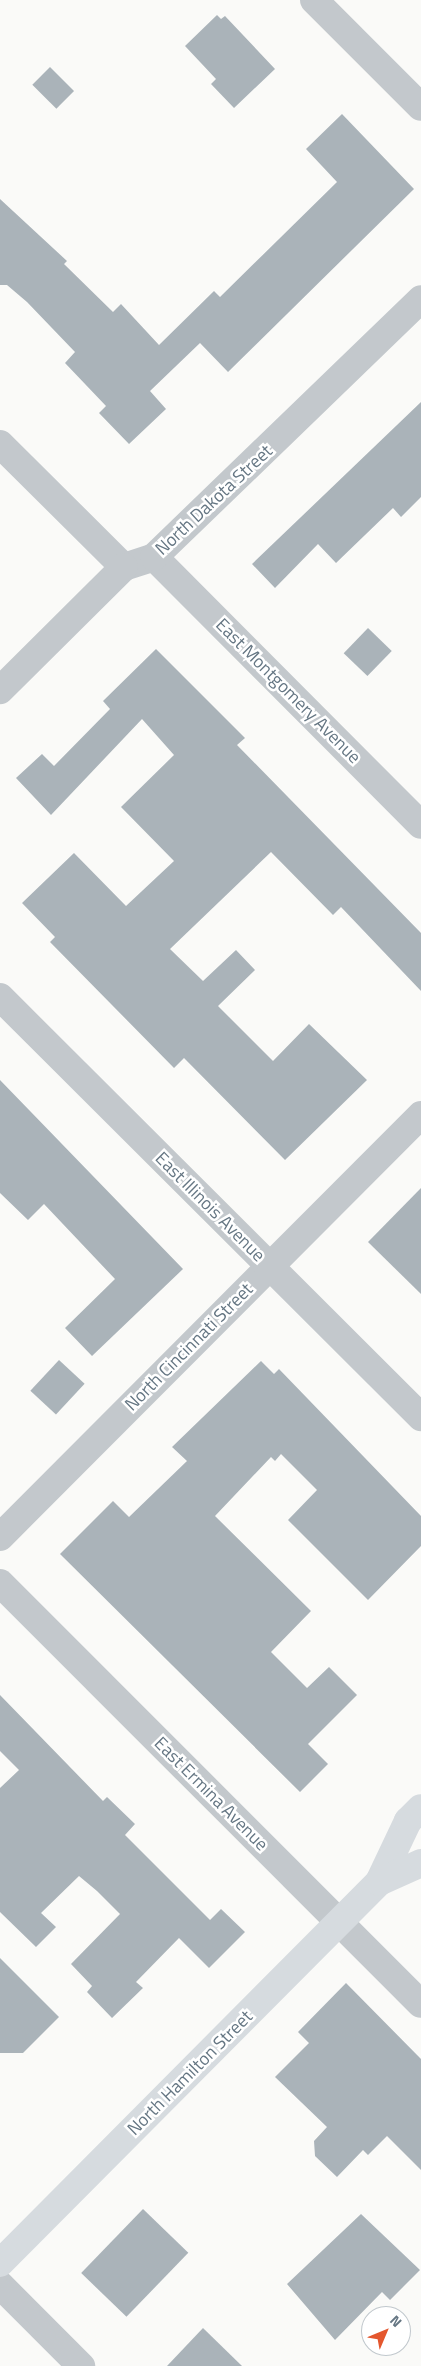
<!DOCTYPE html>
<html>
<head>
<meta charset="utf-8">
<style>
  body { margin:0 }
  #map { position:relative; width:421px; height:2366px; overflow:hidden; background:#fafaf8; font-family:"Titillium Web",sans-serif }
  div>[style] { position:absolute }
  .building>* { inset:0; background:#aab3b9; transform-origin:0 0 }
  .minor>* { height:28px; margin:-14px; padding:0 14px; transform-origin:14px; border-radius:14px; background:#c3c8cc }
  .tertiary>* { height:28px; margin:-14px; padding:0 14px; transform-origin:14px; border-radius:14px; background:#c3c8cc }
  .primary>* { height:28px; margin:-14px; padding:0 14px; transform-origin:14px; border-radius:14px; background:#d6dbdf }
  span { translate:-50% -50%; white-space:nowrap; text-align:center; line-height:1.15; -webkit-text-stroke:5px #fff; paint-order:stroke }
  .street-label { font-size:18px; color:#657683 }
  .north { position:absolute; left:361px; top:2306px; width:50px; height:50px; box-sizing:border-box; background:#fff; border:1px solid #c1c8cd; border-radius:50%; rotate:45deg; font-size:14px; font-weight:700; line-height:20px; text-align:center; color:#657683 }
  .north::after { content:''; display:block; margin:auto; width:18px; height:22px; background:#e4572e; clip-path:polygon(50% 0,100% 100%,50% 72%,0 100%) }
</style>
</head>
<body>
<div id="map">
  <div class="building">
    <i style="clip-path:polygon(217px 15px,221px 19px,225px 16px,275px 69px,234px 108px,211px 84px,216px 79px,185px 46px)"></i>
    <i style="left:50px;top:67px;width:34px;height:25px;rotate:45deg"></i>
    <i style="clip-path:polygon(342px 114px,414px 189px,228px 372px,200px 343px,150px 391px,166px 409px,129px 444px,99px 413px,106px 406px,65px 363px,75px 352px,27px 302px,7px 285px,0 285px,0 199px,67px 261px,64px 264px,113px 312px,121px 304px,159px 345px,214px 291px,220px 297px,337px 182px,306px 149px)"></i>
    <i style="clip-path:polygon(421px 402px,421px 497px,401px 517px,393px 508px,336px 563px,318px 544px,275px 588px,252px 564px)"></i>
    <i style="left:368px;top:628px;width:33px;height:35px;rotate:44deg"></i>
    <i style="clip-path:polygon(156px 649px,245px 738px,237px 745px,421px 933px,421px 991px,341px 907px,333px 915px,271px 852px,170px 949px,203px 981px,236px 950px,255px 970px,218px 1006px,273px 1061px,309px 1024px,367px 1080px,285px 1160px,184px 1058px,174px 1068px,50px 942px,55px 937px,22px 903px,74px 853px,126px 906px,174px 861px,121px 807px,174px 755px,142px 719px,51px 815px,16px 778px,42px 754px,54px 766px,110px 709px,103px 701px)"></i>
    <i style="clip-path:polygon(0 1080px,183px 1269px,92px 1356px,65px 1328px,115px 1279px,44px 1204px,28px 1220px,0 1193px)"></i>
    <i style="clip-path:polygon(421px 1188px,421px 1294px,368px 1242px)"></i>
    <i style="left:59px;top:1360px;width:35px;height:42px;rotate:43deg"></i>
    <i style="clip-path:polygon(261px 1361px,274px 1374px,279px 1369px,421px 1516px,421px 1546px,368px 1600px,288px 1520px,317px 1490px,281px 1454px,275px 1461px,271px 1457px,215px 1516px,311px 1611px,271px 1652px,307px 1688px,329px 1667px,357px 1695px,308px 1744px,328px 1764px,300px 1792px,60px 1554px,113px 1501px,129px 1517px,187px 1461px,172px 1447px)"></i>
    <i style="clip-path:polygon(0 1695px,103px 1801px,107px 1797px,135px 1824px,125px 1835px,210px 1920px,221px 1909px,245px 1932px,209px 1968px,179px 1938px,136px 1982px,143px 1988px,112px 2018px,87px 1992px,92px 1986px,71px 1964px,120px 1914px,97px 1891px,79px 1876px,41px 1913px,56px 1927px,36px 1947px,0 1912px,0 1788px,19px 1770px,0 1751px)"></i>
    <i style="clip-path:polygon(0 1958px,59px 2017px,23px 2053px,0 2053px)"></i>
    <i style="clip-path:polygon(346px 1983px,421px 2059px,421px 2170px,387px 2136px,368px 2155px,363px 2150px,337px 2177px,315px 2156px,314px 2141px,327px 2127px,275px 2077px,309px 2043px,298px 2032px)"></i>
    <i style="left:143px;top:2209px;width:63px;height:89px;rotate:44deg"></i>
    <i style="clip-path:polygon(361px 2214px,420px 2270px,390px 2300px,382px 2292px,335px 2340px,287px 2284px)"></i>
    <i style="clip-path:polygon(203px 2328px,242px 2366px,167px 2366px)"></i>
  </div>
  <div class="minor">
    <i style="left:314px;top:0;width:151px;rotate:45deg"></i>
    <i style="left:154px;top:557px;width:378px;rotate:45.1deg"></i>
    <i style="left:124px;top:567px;width:32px;rotate:-18deg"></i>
    <i style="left:154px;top:557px;width:371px;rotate:-44deg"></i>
    <i style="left:0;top:1537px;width:596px;rotate:-45.07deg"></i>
    <i style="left:0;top:1583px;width:595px;rotate:45deg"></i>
    <i style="left:0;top:2285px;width:115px;rotate:45deg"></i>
  </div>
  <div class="tertiary">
    <i style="left:0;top:444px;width:175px;rotate:44.8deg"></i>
    <i style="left:124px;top:567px;width:175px;rotate:135.2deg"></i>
    <i style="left:0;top:997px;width:595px;rotate:44.93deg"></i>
  </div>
  <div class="primary">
    <i style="left:379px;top:1882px;width:68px;rotate:-64.6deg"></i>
    <i style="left:408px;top:1821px;width:18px;rotate:-45deg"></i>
    <i style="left:0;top:2263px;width:537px;rotate:-45.15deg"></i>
    <i style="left:379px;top:1882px;width:46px;rotate:-24.3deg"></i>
  </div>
  <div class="street-label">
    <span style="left:214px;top:500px;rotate:-43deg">North Dakota Street</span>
    <span style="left:288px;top:691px;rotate:45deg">East Montgomery Avenue</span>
    <span style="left:210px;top:1207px;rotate:45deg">East Illinois Avenue</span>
    <span style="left:189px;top:1347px;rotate:-45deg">North Cincinnati Street</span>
    <span style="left:211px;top:1794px;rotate:45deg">East Ermina Avenue</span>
    <span style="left:190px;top:2073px;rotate:-45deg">North Hamilton Street</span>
  </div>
  <div class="north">N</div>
</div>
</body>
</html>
